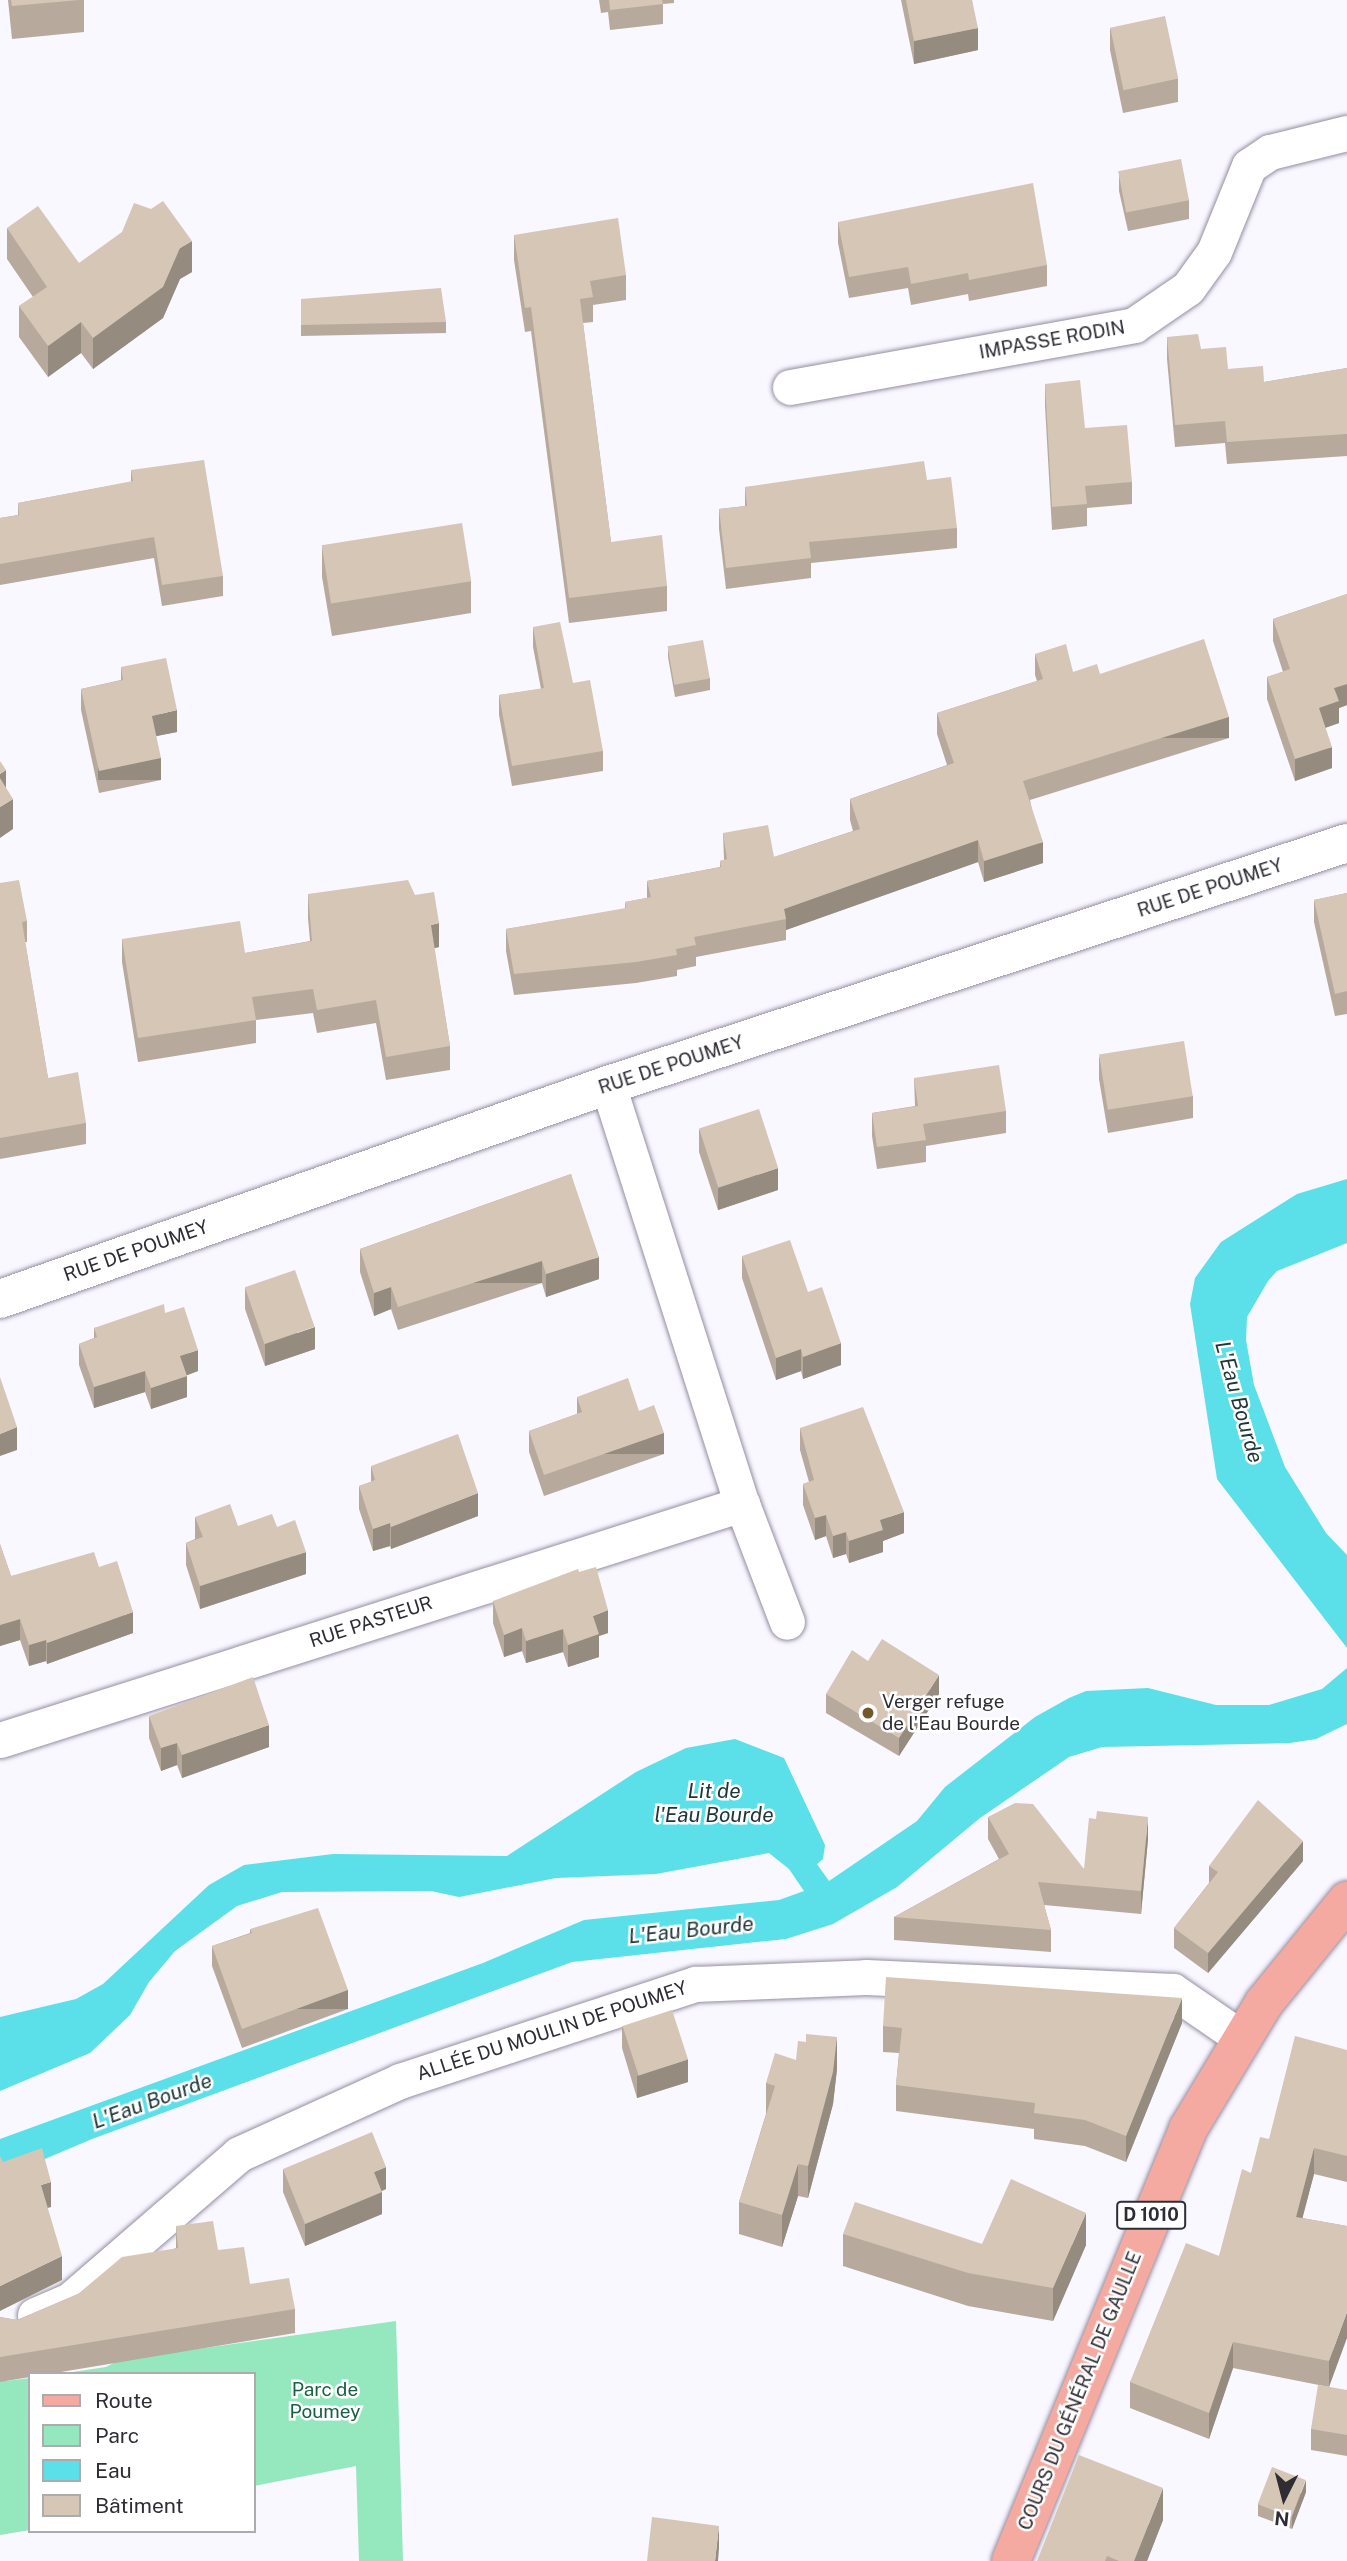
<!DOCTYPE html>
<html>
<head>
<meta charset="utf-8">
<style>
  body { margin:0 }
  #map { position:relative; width:1347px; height:2561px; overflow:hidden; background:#f9f7ff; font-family:"Public Sans",sans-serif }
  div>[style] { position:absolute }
  .green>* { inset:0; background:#95e8bd }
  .water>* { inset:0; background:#5bdfe9 }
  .roads { filter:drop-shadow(0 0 2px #958ea1) drop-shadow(0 0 2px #958ea1) }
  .street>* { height:35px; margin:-17.5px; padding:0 17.5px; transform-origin:17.5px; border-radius:17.5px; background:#fff }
  .secondary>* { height:38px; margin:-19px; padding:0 19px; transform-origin:19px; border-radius:19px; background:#fff }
  .primary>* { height:38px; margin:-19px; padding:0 19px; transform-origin:19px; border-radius:19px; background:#f4aaa0 }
  .wall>* { inset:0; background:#b7aa9d }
  .shaded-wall>* { inset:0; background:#958b7f; transform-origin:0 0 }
  .building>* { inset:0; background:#d5c6b6; transform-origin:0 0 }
  .dots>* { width:19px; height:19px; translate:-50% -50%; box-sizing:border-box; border:4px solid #fff; border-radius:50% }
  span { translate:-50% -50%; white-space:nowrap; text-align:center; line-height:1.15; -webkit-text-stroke:5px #fff; paint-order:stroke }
  .shield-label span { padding:2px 5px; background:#fff; border:2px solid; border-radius:5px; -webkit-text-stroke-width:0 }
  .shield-label { font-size:18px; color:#2f2c34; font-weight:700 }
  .street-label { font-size:19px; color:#2f2c34 }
  .poi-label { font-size:19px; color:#2f2c34 }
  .left { translate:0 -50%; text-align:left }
  .park-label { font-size:19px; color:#186042 }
  .water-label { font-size:21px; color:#203739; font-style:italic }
  .legend { position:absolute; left:28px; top:2372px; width:228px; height:161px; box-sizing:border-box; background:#fff; border:2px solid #acabae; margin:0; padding:9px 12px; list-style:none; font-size:21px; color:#2f2c34 }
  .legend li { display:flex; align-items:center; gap:14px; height:35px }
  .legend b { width:35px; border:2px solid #acabae }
  .north { position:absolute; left:1249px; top:2463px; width:70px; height:70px; -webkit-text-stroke:5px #fff; paint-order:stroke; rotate:186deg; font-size:19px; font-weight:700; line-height:28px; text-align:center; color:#2f2c34 }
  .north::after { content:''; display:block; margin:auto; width:24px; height:32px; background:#2f2c34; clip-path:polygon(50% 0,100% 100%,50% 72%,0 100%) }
</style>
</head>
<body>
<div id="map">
  <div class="green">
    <i style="clip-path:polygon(396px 2321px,403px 2561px,359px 2561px,356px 2466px,254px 2486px,254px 2374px,59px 2374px,106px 2367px,119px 2360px)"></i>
    <i style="clip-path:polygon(0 2367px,6px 2381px,30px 2378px,30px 2530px,0 2535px)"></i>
  </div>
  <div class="water">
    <i style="clip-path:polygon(1347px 1179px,1347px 1243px,1277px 1271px,1268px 1281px,1247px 1317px,1246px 1340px,1254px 1385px,1285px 1467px,1326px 1533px,1347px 1555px,1347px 1648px,1217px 1479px,1190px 1304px,1195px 1278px,1221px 1242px,1297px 1194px)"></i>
    <i style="clip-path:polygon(1347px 1668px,1347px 1724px,1316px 1739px,1290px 1743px,1102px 1747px,1069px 1757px,980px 1818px,897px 1887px,833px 1924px,786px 1939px,572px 1962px,92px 2139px,0 2178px,0 2139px,483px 1963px,584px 1920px,779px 1900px,804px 1891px,789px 1869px,769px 1853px,656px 1874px,556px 1878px,459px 1897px,431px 1891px,282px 1892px,237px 1906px,175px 1951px,149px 1982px,130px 2015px,90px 2053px,0 2091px,0 2017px,76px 1999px,103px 1984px,209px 1885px,244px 1865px,333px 1854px,507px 1856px,636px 1772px,686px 1748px,735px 1739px,784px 1758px,825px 1845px,823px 1859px,817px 1864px,829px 1881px,917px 1821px,945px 1787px,1035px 1717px,1069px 1698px,1086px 1691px,1148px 1688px,1216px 1705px,1269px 1705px,1322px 1689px)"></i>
  </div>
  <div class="roads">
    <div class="street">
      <i style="left:790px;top:387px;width:350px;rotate:-10.2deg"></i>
      <i style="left:1134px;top:325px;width:65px;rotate:-34.4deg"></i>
      <i style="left:1188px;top:288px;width:44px;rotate:-54.2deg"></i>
      <i style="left:1214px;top:252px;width:93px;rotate:-67.9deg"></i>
      <i style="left:1249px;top:166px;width:25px;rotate:-34deg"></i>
      <i style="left:1270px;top:152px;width:79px;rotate:-13.9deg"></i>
      <i style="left:608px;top:1085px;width:440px;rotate:72.3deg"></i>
      <i style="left:742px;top:1504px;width:126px;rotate:69.1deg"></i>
      <i style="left:0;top:1740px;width:779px;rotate:-17.64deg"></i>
      <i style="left:35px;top:2315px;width:38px;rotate:-23deg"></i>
      <i style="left:70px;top:2300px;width:223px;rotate:-40.8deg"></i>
      <i style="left:239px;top:2154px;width:177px;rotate:-24.4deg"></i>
      <i style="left:400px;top:2081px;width:311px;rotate:-18.2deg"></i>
      <i style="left:695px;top:1984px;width:171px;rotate:-2.3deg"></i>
      <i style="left:866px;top:1977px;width:307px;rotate:2.6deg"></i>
      <i style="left:1173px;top:1991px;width:81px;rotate:34.5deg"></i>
    </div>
    <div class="secondary">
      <i style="left:0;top:1299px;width:645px;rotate:-19.39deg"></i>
      <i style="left:608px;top:1085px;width:778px;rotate:-18.13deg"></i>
    </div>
    <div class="primary">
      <i style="left:1011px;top:2561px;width:467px;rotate:-67.7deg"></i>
      <i style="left:1188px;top:2129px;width:147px;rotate:-58.9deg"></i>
      <i style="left:1264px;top:2003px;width:132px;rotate:-50.9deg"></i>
    </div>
  </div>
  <div class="wall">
    <i style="clip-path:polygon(8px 0,84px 0,84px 32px,12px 39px)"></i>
    <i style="clip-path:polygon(599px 0,674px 0,674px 3px,663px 4px,663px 24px,610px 30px,608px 12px,601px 13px)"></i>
    <i style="clip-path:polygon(901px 0,972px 0,978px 50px,914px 64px)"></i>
    <i style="clip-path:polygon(1110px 28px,1178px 79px,1178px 102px,1123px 113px,1110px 50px)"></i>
    <i style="clip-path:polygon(1119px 173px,1189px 200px,1189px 219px,1128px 231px,1119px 191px)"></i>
    <i style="clip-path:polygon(838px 222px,1047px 265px,1047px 286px,969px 301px,968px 294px,911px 305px,908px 288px,849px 298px,838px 243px)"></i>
    <i style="clip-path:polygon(7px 228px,79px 263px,192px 272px,180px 279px,163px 318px,93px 369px,81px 353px,48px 377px,19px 337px,19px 306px,33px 297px,7px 259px)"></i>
    <i style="clip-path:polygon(514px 235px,626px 275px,626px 300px,593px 305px,593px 322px,583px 323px,611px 542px,667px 586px,667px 611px,569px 623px,531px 331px,525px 332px,514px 260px)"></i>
    <i style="clip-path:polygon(301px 299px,446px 322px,446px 333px,301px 336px)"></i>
    <i style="clip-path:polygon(1167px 337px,1201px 349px,1228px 369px,1264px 382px,1347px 368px,1347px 456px,1227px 464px,1225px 443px,1175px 447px,1167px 359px)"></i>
    <i style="clip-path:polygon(1045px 384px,1132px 482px,1132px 504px,1087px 508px,1087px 526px,1052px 530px,1045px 406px)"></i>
    <i style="clip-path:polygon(131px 470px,223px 576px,223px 596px,162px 606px,154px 558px,0 585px,0 518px,18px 515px,18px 503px,131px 482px)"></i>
    <i style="clip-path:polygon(927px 480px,957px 528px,957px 548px,811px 563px,811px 578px,726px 589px,719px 529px,719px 509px,745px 506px,745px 487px)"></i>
    <i style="clip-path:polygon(322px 545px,471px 581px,471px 613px,332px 636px,322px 577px)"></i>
    <i style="clip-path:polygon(1347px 594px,1347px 705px,1339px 708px,1339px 723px,1325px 728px,1332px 768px,1295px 781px,1267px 699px,1267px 677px,1283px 672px,1273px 641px,1273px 619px)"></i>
    <i style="clip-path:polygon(533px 627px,573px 683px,603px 751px,603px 771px,512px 786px,499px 715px,499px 695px,541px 689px,533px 647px)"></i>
    <i style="clip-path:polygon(668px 646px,710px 678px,710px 690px,675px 697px,668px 657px)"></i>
    <i style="clip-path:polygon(1035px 654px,1073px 672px,1100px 674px,1229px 738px,1030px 800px,1043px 863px,984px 882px,978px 862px,786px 930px,786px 940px,696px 957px,696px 966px,677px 970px,677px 976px,636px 983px,514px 995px,506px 951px,506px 929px,625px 909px,625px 902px,647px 898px,647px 881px,720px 867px,720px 861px,724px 860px,723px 833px,774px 857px,853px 831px,850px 820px,850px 799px,947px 765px,937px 734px,937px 713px,1037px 681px,1035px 675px)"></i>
    <i style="clip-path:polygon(121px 667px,177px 732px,156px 736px,161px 780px,99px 793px,81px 710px,81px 689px,121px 680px)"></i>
    <i style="clip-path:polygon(0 883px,27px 921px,27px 942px,25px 942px,48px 1078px,86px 1123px,86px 1144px,0 1159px)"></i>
    <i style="clip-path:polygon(1347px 893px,1347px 1014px,1335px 1016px,1314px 922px,1314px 900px)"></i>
    <i style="clip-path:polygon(308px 894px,415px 895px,439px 947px,434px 948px,450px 1046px,450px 1070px,386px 1080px,376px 1023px,317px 1033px,313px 1013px,256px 1020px,256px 1043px,138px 1062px,122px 962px,122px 939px,245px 953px,310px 941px,308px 918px)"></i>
    <i style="clip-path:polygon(1099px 1057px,1193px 1096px,1193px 1118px,1108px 1133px,1099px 1079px)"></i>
    <i style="clip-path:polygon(914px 1078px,1006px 1111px,1006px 1133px,926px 1146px,926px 1162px,877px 1169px,872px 1136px,872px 1113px,915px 1106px)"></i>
    <i style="clip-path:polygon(699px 1129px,778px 1190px,718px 1210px,699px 1152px)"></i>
    <i style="clip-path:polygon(571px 1174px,599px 1279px,546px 1297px,542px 1283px,398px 1330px,391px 1309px,374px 1316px,360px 1272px,360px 1249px)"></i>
    <i style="clip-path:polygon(742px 1256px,808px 1292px,841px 1365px,803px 1379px,801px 1371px,776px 1380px,742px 1278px)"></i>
    <i style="clip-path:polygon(245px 1287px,315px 1349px,265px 1366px,245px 1309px)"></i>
    <i style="clip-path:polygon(165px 1313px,198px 1371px,186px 1375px,187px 1397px,151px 1409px,145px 1392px,94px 1408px,79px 1365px,79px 1344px,94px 1338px,94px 1328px)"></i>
    <i style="clip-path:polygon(577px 1397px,639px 1411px,664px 1454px,544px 1496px,529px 1452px,529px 1431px,577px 1414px)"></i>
    <i style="clip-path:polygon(800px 1428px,904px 1533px,883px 1541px,883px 1552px,849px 1563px,846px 1554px,833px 1558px,826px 1536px,815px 1540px,803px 1505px,803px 1484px,809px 1482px,800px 1450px)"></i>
    <i style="clip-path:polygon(371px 1466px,478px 1516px,391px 1549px,390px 1546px,373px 1551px,359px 1509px,359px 1486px,371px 1482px)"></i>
    <i style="clip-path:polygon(195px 1517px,238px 1526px,277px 1527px,306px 1574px,200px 1609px,186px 1565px,186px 1543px,195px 1539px)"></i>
    <i style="clip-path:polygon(0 1544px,11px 1576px,99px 1567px,133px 1633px,47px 1664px,46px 1661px,29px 1666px,20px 1640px,0 1646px)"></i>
    <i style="clip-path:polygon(493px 1601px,608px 1633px,599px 1636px,599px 1657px,568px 1667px,563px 1652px,526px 1663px,522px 1651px,504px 1657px,493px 1623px)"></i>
    <i style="clip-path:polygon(868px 1661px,939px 1694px,899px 1756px,826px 1713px,826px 1694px)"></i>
    <i style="clip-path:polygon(149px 1716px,269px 1747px,182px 1778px,177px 1765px,161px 1771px,149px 1738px)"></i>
    <i style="clip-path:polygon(988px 1817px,1084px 1869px,1148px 1839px,1141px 1914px,1044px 1905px,1051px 1930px,1051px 1952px,894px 1940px,894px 1917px,999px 1859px,988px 1839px)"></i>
    <i style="clip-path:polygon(1303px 1861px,1208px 1973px,1174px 1948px,1174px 1928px,1209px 1883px,1209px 1866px)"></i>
    <i style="clip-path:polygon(250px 1929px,348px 2009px,242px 2048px,212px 1966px,212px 1946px,250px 1933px)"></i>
    <i style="clip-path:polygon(1182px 2023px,1126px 2162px,1085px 2146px,1034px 2139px,1034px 2129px,896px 2111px,896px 2085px,899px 2053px,883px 2052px,883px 2026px)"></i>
    <i style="clip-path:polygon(622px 2026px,688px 2082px,637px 2098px,622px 2048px)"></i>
    <i style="clip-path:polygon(1347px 2050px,1347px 2182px,1314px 2174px,1302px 2218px,1347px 2226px,1329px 2387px,1233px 2368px,1209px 2439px,1130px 2408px,1130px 2382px,1219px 2256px,1251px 2173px,1269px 2139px)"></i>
    <i style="clip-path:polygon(796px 2060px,837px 2069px,833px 2104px,808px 2198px,798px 2196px,782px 2247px,739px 2234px,739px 2202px,766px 2114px,766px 2083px)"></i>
    <i style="clip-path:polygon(283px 2169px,386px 2189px,382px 2191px,382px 2214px,305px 2246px,283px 2192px)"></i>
    <i style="clip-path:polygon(176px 2226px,218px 2250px,250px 2284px,295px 2309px,295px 2333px,49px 2374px,30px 2374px,30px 2377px,0 2382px,0 2317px,17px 2320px,78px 2294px,176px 2248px)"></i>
    <i style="clip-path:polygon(843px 2234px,982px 2244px,1086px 2245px,1053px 2321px,968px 2306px,843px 2266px)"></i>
    <i style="clip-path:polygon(1347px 2390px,1347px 2456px,1311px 2450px,1311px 2429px)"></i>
    <i style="clip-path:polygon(1306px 2492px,1292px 2529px,1258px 2516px,1258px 2504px)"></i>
    <i style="clip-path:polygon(1163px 2520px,1147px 2561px,1037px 2561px)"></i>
  </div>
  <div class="shaded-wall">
    <i style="clip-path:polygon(978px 28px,978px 50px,914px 64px,914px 41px)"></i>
    <i style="clip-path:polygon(192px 241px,192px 272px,180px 279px,163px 318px,93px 369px,93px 338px,180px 248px)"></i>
    <i style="clip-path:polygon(81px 322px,81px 353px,48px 377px,48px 346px)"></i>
    <i style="clip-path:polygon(1347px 684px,1347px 705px,1339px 708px,1339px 723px,1319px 730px,1319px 708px,1334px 688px)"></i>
    <i style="clip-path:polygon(177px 710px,177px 732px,152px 737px,152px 716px)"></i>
    <i style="left:1229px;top:717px;width:21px;height:216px;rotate:90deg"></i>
    <i style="clip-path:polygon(1332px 747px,1332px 768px,1295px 781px,1295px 759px)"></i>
    <i style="left:161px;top:758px;width:22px;height:63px;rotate:90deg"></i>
    <i style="clip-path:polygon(6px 770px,6px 801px,0 804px,0 774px)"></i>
    <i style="clip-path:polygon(13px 799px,13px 829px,0 838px,0 807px)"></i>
    <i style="clip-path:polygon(978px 840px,978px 862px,786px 930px,786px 919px,784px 909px)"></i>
    <i style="clip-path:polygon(1043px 842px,1043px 863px,984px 882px,984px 861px)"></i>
    <i style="clip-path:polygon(439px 923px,439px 947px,431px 949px,431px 925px)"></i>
    <i style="clip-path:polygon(778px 1168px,778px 1190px,718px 1210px,718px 1188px)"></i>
    <i style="clip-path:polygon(599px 1257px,599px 1279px,546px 1297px,546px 1274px)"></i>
    <i style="left:542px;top:1261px;width:22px;height:151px;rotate:90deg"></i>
    <i style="clip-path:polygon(391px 1287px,391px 1309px,374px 1316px,374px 1293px)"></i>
    <i style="clip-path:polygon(315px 1327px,315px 1349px,265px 1366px,265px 1344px)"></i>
    <i style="clip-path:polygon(841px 1343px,841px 1365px,803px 1379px,803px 1357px)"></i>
    <i style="clip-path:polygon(801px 1349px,801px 1371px,776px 1380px,776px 1358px)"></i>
    <i style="clip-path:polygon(198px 1350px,198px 1371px,180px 1378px,180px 1356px)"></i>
    <i style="clip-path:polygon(145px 1371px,145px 1392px,94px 1408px,94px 1387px)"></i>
    <i style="clip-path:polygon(187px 1376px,187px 1397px,151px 1409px,151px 1388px)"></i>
    <i style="clip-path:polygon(17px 1427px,17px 1450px,0 1456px,0 1434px)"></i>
    <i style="left:664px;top:1433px;width:21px;height:127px;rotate:90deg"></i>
    <i style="clip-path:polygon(478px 1493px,478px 1516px,391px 1549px,391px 1527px)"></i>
    <i style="clip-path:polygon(904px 1512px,904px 1533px,883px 1541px,883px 1552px,849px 1563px,849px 1541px,880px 1520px)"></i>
    <i style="clip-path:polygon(826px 1515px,826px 1536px,815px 1540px,815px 1518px)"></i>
    <i style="clip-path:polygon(390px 1523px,390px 1546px,373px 1551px,373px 1529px)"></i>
    <i style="clip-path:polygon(846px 1532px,846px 1554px,833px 1558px,833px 1536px)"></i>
    <i style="clip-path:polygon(306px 1552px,306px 1574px,200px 1609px,200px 1586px)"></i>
    <i style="clip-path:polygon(608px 1610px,608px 1633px,599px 1636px,599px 1657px,568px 1667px,568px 1645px,593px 1616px)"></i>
    <i style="clip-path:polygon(133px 1612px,133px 1633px,47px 1664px,47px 1643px)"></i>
    <i style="clip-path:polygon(20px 1619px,20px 1640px,0 1646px,0 1625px)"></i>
    <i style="clip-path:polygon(522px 1628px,522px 1651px,504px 1657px,504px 1635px)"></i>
    <i style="clip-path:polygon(563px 1629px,563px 1652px,526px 1663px,526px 1641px)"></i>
    <i style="clip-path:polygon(46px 1640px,46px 1661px,29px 1666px,29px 1645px)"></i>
    <i style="clip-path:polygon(939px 1675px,939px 1694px,899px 1756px,899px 1738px)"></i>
    <i style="clip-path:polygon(269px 1725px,269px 1747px,182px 1778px,182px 1755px)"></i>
    <i style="clip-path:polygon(177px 1743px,177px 1765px,161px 1771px,161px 1748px)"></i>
    <i style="clip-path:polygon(1148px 1817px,1148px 1839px,1141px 1914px,1141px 1891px)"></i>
    <i style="clip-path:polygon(1303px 1841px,1303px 1861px,1208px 1973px,1208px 1953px)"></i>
    <i style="left:348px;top:1990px;width:19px;height:113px;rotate:90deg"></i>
    <i style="clip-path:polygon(1182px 1998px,1182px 2023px,1126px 2162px,1126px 2136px)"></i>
    <i style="clip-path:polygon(837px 2037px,837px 2069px,833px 2104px,808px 2198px,808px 2166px)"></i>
    <i style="clip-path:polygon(688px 2059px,688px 2082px,637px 2098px,637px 2076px)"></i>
    <i style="clip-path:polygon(1314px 2148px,1314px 2174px,1296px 2243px,1296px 2217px)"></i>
    <i style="clip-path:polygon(798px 2164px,798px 2196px,782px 2247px,782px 2215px)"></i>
    <i style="clip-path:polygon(386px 2167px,386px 2189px,374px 2194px,374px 2172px)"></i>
    <i style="clip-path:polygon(51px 2182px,51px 2207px,41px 2210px,41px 2185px)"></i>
    <i style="clip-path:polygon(382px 2192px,382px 2214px,305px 2246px,305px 2224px)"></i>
    <i style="clip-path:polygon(1086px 2213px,1086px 2245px,1053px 2321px,1053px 2288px)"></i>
    <i style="clip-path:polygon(62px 2256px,62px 2280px,0 2311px,0 2286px)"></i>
    <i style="clip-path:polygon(1347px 2312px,1347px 2338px,1329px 2387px,1329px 2361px)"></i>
    <i style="clip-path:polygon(1233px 2342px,1233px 2368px,1209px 2439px,1209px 2413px)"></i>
    <i style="clip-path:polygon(1306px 2480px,1306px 2492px,1292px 2529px,1292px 2517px)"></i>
    <i style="clip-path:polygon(1163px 2488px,1163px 2520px,1147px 2561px,1134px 2561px)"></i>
    <i style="clip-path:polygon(719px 2526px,719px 2548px,718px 2561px,715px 2561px)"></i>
  </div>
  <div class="building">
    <i style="clip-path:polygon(11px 0,79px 0,12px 6px)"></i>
    <i style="clip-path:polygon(609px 0,662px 0,663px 4px,610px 10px)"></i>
    <i style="clip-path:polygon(906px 0,972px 0,978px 28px,914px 41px)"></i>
    <i style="left:1165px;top:16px;width:64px;height:56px;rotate:78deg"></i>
    <i style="left:1181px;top:159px;width:42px;height:64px;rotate:79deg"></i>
    <i style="clip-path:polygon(1033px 183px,1047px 265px,969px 280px,968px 273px,911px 284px,908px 267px,849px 277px,838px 222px)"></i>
    <i style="clip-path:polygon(163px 201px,192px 241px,180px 248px,163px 287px,93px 338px,81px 322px,48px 346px,19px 306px,47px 287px,7px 228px,38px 206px,79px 263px,122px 232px,134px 203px,151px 209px)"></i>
    <i style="clip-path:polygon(618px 218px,626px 275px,590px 281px,593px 297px,580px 299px,611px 542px,662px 535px,667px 586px,569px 598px,531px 307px,525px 308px,514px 235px)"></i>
    <i style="clip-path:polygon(441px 288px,446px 322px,301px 325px,301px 299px)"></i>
    <i style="clip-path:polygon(1198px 334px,1201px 349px,1226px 347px,1228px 369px,1263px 366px,1264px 382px,1347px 368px,1347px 434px,1227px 442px,1225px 421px,1175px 425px,1167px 337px)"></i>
    <i style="clip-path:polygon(1080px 380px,1085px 428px,1127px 425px,1132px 482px,1085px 486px,1087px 504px,1052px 507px,1045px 384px)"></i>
    <i style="clip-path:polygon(204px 460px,223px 576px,162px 585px,154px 537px,0 564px,0 518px,19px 515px,18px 503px,133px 481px,131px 470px)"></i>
    <i style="clip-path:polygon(924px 461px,927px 480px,951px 477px,957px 528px,809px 542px,811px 558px,726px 568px,719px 509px,747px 506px,745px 487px)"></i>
    <i style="left:462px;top:523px;width:59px;height:142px;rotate:81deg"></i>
    <i style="clip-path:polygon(1347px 594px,1347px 684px,1334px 688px,1339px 701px,1319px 708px,1332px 747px,1295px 759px,1267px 677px,1290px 669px,1273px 619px)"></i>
    <i style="clip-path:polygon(560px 622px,573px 683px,590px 680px,603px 751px,512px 766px,499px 695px,544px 688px,533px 627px)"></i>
    <i style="clip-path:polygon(1204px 639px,1229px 717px,1023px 781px,1043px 842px,984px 861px,978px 840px,784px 909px,786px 919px,694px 937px,696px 945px,676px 949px,677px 955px,636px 962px,514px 974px,506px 929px,626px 908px,625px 902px,651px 897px,647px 881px,721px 867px,720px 861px,727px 859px,723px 833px,768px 825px,774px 857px,860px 829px,850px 799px,954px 763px,937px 713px,1043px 679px,1035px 654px,1066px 644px,1073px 672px,1097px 664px,1100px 674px)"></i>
    <i style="left:703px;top:640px;width:39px;height:36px;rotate:80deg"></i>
    <i style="clip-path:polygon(166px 658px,177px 710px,152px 716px,161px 758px,99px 771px,81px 689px,123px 680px,121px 667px)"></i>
    <i style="clip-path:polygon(0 761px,6px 770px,0 774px)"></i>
    <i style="clip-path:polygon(0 778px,13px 799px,0 807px)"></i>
    <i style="clip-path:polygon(19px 880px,27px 921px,22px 922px,48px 1078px,78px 1072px,86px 1123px,0 1138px,0 883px)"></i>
    <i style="clip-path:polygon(408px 880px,415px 895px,434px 892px,439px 923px,431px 925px,450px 1046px,386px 1057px,376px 1000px,317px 1010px,313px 989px,252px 997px,256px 1020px,138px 1038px,122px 939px,240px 921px,245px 953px,312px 941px,308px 894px)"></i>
    <i style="clip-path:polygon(1347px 893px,1347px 991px,1335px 994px,1314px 900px)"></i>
    <i style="left:1184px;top:1041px;width:56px;height:86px;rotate:81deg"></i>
    <i style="clip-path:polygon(999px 1065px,1006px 1111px,923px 1124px,926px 1140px,877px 1147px,872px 1113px,918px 1106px,914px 1078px)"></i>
    <i style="left:759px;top:1109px;width:62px;height:63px;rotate:72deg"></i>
    <i style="clip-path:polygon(571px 1174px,599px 1257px,546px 1274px,542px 1261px,398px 1307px,391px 1287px,374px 1293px,360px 1249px)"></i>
    <i style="clip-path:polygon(790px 1240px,808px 1292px,822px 1287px,841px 1343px,803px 1357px,801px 1349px,776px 1358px,742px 1256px)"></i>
    <i style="left:295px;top:1270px;width:60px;height:53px;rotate:71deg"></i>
    <i style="clip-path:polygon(164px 1304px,165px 1313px,184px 1307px,198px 1350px,180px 1356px,187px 1376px,151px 1388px,145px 1371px,94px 1387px,79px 1344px,97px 1337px,94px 1328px)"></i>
    <i style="clip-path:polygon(0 1377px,17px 1427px,0 1434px)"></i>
    <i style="clip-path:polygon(628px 1378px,639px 1411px,654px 1405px,664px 1433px,544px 1475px,529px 1431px,582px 1412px,577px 1397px)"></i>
    <i style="clip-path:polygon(863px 1407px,904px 1512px,880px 1520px,883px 1530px,849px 1541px,846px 1532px,833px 1536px,826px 1515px,815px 1518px,803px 1484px,814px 1480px,800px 1428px)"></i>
    <i style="clip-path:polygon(458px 1434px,478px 1493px,391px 1527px,390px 1523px,373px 1529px,359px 1486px,375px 1480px,371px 1466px)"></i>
    <i style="clip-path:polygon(230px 1504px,238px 1526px,272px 1514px,277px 1527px,295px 1520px,306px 1552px,200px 1586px,186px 1543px,203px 1537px,195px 1517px)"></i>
    <i style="clip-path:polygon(0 1544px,11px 1576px,94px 1552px,99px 1567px,117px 1561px,133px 1612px,47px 1643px,46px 1640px,29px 1645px,20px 1619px,0 1625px)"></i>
    <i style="clip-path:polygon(596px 1567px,608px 1610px,593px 1616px,599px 1634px,568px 1645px,563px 1629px,526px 1641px,522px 1628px,504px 1635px,493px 1601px,578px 1569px,579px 1572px)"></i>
    <i style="clip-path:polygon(882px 1639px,939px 1675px,899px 1738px,826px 1694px,852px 1650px,868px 1661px)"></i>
    <i style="clip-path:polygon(253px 1677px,269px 1725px,182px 1755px,177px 1743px,161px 1748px,149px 1716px)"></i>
    <i style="clip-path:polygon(1258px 1800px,1303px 1841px,1208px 1953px,1174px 1928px,1218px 1872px,1209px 1866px)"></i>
    <i style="clip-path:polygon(1015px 1803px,1033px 1804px,1084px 1869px,1089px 1818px,1096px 1819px,1097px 1811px,1148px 1817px,1141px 1891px,1038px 1882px,1051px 1930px,894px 1917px,1009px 1854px,988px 1817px)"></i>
    <i style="clip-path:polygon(318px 1908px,348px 1990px,242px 2029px,212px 1946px,252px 1933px,250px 1929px)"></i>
    <i style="clip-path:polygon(886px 1977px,1182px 1998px,1126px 2136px,1085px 2120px,1034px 2113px,1035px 2103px,896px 2085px,902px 2028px,883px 2026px)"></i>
    <i style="left:672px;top:2010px;width:52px;height:52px;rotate:72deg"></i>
    <i style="clip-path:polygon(806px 2034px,837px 2037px,833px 2072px,808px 2166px,798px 2164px,782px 2215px,739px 2202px,775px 2086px,766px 2083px,775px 2053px,796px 2060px,798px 2041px,806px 2042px)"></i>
    <i style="clip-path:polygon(1295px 2036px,1347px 2050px,1347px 2156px,1314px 2148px,1296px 2217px,1347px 2226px,1347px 2312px,1329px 2361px,1233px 2342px,1209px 2413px,1130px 2382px,1186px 2243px,1219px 2256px,1242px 2169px,1251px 2173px,1260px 2137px,1269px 2139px)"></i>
    <i style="clip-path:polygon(372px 2132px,386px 2167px,374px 2172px,382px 2192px,305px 2224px,283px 2169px)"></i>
    <i style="clip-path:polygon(42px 2148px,51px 2182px,41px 2185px,62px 2256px,0 2286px,0 2156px,3px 2162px)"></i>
    <i style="clip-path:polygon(1011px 2179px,1086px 2213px,1053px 2288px,968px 2273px,843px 2234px,855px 2202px,982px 2244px)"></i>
    <i style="clip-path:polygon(213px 2221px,218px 2250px,244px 2247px,250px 2284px,289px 2278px,295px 2309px,0 2357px,0 2317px,17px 2320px,78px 2294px,122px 2257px,178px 2248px,176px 2226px)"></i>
    <i style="clip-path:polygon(1318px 2385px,1347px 2390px,1347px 2435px,1311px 2429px)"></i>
    <i style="clip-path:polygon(1079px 2455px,1163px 2488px,1134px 2561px,1119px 2561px,1107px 2556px,1105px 2561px,1037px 2561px)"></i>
    <i style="left:1272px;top:2467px;width:36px;height:40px;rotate:21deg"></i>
    <i style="clip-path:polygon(652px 2517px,719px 2526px,715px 2561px,647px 2561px)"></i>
  </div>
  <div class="dots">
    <i style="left:868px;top:1713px;background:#74582b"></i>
  </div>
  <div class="shield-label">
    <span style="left:1151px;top:2215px">D 1010</span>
  </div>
  <div class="street-label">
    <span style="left:1052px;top:340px;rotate:-10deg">IMPASSE RODIN</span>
    <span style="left:1210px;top:888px;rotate:-18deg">RUE DE POUMEY</span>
    <span style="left:671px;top:1065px;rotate:-18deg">RUE DE POUMEY</span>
    <span style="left:136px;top:1251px;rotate:-19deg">RUE DE POUMEY</span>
    <span style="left:371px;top:1622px;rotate:-18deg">RUE PASTEUR</span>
    <span style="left:552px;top:2031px;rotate:-18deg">ALLÉE DU MOULIN DE POUMEY</span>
    <span style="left:1080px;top:2391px;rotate:-68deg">COURS DU GÉNÉRAL DE GAULLE</span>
  </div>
  <div class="poi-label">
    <span class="left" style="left:882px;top:1713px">Verger refuge<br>de l'Eau Bourde</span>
  </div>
  <div class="park-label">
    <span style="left:325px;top:2401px">Parc de<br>Poumey</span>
  </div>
  <div class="water-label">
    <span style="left:1239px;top:1402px;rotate:74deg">L'Eau Bourde</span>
    <span style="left:714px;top:1803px">Lit de<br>l'Eau Bourde</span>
    <span style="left:691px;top:1930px;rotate:-6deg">L'Eau Bourde</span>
    <span style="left:152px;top:2101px;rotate:-20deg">L'Eau Bourde</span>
  </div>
  <ul class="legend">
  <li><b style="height:9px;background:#f4aaa0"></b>Route</li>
  <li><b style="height:19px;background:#95e8bd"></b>Parc</li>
  <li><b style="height:19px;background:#5bdfe9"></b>Eau</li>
  <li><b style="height:19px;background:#d5c6b6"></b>Bâtiment</li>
  </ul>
  <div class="north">N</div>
</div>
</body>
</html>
